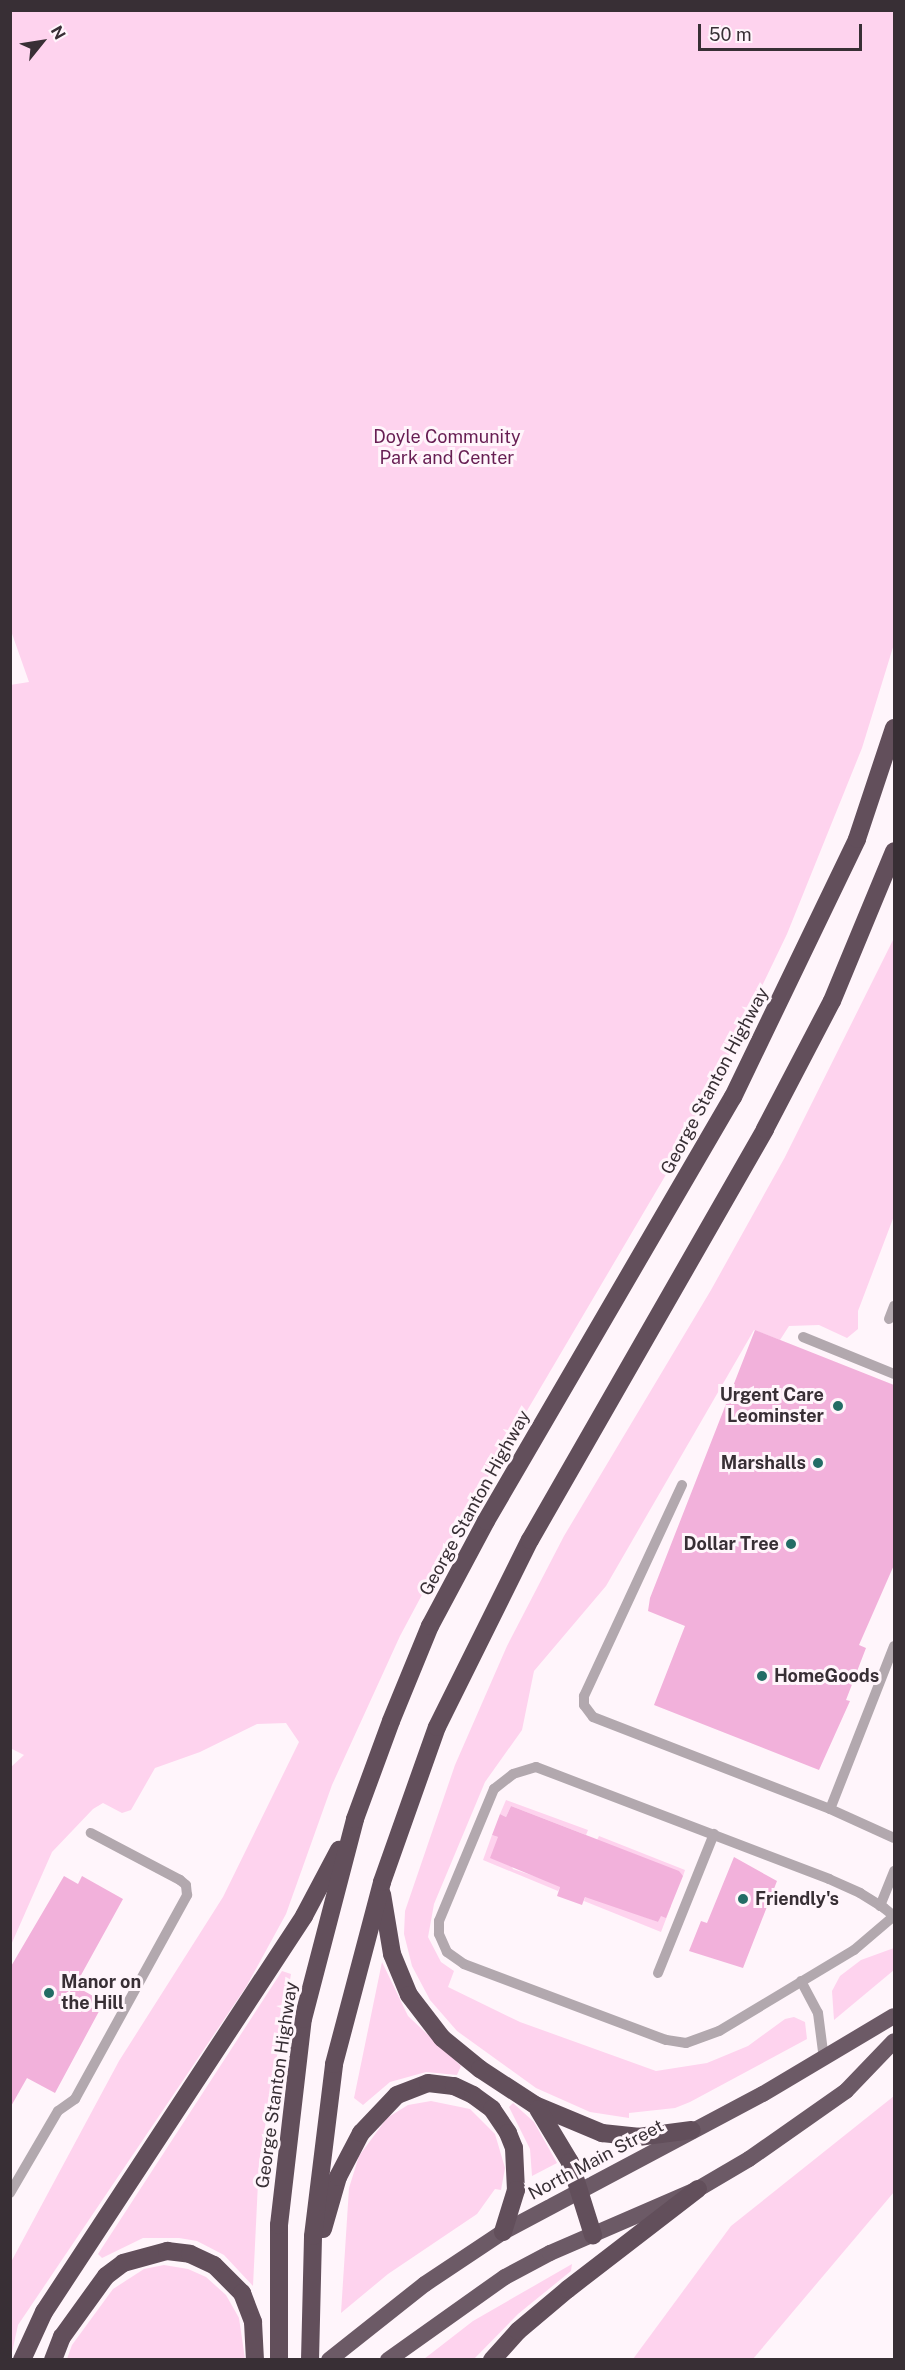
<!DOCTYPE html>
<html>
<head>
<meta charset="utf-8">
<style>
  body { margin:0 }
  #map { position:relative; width:905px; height:2370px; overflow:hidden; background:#fff5fb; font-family:"Public Sans",sans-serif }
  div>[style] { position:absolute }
  .green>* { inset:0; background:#fed3ee }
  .building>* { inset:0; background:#f2b1db }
  .service>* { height:10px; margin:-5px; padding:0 5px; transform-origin:5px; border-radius:5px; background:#b2a8ae }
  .trunk>* { height:16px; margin:-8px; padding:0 8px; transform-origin:8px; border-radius:8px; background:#6c5a66 }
  .motorway>* { height:18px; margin:-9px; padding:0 9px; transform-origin:9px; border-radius:9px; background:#624f5b }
  .dots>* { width:16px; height:16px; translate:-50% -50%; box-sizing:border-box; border:3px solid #fff5fb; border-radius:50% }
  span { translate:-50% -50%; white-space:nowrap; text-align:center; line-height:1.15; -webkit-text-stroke:6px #fff5fb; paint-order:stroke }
  .park-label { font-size:18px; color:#671e53 }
  .street-label { font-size:18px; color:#382f35 }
  .poi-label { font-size:18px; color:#382f35; font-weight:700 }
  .right { translate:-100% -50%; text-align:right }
  .left { translate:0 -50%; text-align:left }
  .frame { position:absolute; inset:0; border:12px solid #382f35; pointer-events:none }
  .north { position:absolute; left:12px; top:12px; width:60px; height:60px; -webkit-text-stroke:4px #fff5fb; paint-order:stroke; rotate:60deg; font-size:16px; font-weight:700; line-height:24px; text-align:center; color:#382f35 }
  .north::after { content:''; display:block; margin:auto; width:21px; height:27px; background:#382f35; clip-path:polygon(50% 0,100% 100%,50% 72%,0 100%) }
  .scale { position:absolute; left:698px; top:24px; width:164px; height:27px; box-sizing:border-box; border:3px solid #382f35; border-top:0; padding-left:8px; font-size:18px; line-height:21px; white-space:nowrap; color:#382f35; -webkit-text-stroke:4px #fff5fb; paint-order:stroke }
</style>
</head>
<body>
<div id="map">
  <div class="green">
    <i style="clip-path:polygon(10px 11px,894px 11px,894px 644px,862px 748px,787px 934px,694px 1127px,455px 1533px,400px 1636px,332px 1785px,286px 1914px,246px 1987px,18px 2325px,11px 2357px,11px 2262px,119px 2061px,223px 1897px,299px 1742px,286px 1723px,257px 1724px,200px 1752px,155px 1768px,131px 1810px,122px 1813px,103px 1803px,93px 1809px,52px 1852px,11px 1945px,11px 1767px,24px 1755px,10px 1748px,10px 685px,29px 682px,10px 628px)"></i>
    <i style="clip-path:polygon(894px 938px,894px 1216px,858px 1311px,858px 1329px,847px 1338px,819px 1325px,789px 1326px,780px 1340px,754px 1330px,606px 1586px,534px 1671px,522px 1730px,485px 1782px,434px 1904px,428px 1937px,441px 1962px,454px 1971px,448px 1987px,520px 2022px,656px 2071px,707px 2063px,748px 2046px,785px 2019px,794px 2017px,805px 2022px,807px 2039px,690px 2102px,675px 2108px,629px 2113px,629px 2118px,590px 2112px,536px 2088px,457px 2031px,430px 2000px,412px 1966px,404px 1934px,405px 1911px,455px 1765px,507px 1646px,564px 1536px,711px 1290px,785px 1157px)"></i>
    <i style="clip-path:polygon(506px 1800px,588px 1830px,586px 1835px,511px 1806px,506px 1817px,500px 1814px)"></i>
    <i style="clip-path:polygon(492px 1835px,498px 1837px,513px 1869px,561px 1885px,558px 1891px,483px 1860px)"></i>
    <i style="clip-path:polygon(599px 1836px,685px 1870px,683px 1876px,597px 1840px)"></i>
    <i style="clip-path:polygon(586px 1895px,658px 1922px,665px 1903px,671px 1906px,661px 1932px,584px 1901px)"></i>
    <i style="clip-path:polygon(894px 1948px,894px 1970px,834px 2020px,832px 1991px,840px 1976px,861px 1960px)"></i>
    <i style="clip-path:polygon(382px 1962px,408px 2016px,461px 2066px,457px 2075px,426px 2072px,390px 2082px,363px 2105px,354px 2098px)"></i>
    <i style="clip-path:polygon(282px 1971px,291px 1974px,259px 2162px,253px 2286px,224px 2255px,197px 2241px,179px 2238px,143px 2238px,102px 2258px,98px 2254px)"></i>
    <i style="clip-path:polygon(894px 2096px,894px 2192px,753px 2359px,633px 2359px,731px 2226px)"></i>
    <i style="clip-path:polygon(431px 2101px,470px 2109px,495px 2134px,505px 2168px,501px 2190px,495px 2189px,477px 2214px,388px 2274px,341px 2313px,349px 2188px,359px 2156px,387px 2118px,408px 2105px)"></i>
    <i style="clip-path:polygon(513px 2103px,534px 2122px,557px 2163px,532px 2176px,530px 2149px,509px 2107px)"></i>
    <i style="clip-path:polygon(572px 2264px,571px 2271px,518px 2314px,474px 2359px,424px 2359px,473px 2321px)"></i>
    <i style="clip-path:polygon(164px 2265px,188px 2269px,206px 2277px,226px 2295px,239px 2318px,245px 2359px,67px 2359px,72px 2345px,113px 2289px,144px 2269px)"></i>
  </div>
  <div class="building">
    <i style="clip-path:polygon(755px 1330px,894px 1385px,894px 1565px,859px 1645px,866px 1648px,846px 1700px,850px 1701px,819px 1770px,654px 1705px,685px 1626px,648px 1611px,650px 1598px)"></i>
    <i style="clip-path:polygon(511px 1806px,679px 1871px,683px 1876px,666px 1918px,661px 1916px,658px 1922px,585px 1897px,582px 1905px,557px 1896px,560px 1887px,490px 1858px,498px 1837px,492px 1835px,500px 1814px,506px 1817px)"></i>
    <i style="clip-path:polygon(734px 1857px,777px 1881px,743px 1968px,689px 1951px,701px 1921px,707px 1923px)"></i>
    <i style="clip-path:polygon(64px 1876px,78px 1884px,82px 1876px,123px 1899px,75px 1986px,104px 2002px,55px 2093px,27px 2078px,10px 2108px,10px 1968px)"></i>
  </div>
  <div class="service">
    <i style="left:889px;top:1319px;width:14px;rotate:-69deg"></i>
    <i style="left:803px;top:1337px;width:98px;rotate:22.1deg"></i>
    <i style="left:682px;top:1485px;width:233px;rotate:114.9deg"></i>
    <i style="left:584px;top:1696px;width:9px;rotate:90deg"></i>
    <i style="left:584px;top:1705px;width:15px;rotate:53deg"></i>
    <i style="left:593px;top:1717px;width:254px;rotate:21.2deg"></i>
    <i style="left:894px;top:1646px;width:175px;rotate:111.4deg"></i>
    <i style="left:830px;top:1809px;width:70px;rotate:24.4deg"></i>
    <i style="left:880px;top:1906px;width:38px;rotate:-68deg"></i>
    <i style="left:894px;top:1916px;width:52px;rotate:139.6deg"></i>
    <i style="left:854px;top:1950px;width:157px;rotate:149deg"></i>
    <i style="left:719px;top:2031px;width:35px;rotate:160deg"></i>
    <i style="left:686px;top:2043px;width:20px;rotate:-171deg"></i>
    <i style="left:666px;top:2040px;width:216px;rotate:-159.4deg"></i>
    <i style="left:464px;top:1964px;width:21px;rotate:-145deg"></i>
    <i style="left:447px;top:1952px;width:20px;rotate:-114deg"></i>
    <i style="left:439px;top:1934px;width:13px;rotate:-90deg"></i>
    <i style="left:439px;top:1921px;width:143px;rotate:-67.4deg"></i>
    <i style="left:494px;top:1789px;width:24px;rotate:-38deg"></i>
    <i style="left:513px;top:1774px;width:24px;rotate:-17deg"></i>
    <i style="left:536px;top:1767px;width:314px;rotate:20.9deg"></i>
    <i style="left:829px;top:1879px;width:34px;rotate:24deg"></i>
    <i style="left:860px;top:1893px;width:28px;rotate:32deg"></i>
    <i style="left:884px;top:1908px;width:13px;rotate:39deg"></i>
    <i style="left:658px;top:1973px;width:150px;rotate:-68.1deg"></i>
    <i style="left:801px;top:1981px;width:36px;rotate:62deg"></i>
    <i style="left:818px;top:2013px;width:46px;rotate:82.6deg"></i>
    <i style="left:10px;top:2193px;width:95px;rotate:-59.7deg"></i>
    <i style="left:58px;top:2111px;width:21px;rotate:-35deg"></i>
    <i style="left:75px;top:2099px;width:233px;rotate:-61.2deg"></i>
    <i style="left:187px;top:1895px;width:10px;rotate:-96deg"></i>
    <i style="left:186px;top:1885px;width:8px;rotate:-140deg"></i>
    <i style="left:180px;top:1880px;width:101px;rotate:-152.2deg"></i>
  </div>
  <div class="trunk">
    <i style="left:329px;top:2360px;width:122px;rotate:-38.4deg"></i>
    <i style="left:425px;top:2284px;width:94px;rotate:-33.7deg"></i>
    <i style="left:503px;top:2232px;width:294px;rotate:-28deg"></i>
    <i style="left:763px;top:2094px;width:152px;rotate:-30.8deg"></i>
    <i style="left:388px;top:2360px;width:143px;rotate:-35.4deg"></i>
    <i style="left:505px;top:2277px;width:51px;rotate:-28.1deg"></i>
    <i style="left:550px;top:2253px;width:161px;rotate:-23.4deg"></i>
    <i style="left:698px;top:2189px;width:59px;rotate:-30.5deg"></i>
    <i style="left:749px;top:2159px;width:118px;rotate:-35deg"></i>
    <i style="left:846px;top:2091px;width:69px;rotate:-46.2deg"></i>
  </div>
  <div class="motorway">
    <i style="left:382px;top:1894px;width:61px;rotate:80.5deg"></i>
    <i style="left:392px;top:1954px;width:44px;rotate:67.5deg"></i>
    <i style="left:409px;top:1995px;width:54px;rotate:52.5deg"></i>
    <i style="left:442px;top:2038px;width:49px;rotate:39.2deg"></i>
    <i style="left:480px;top:2069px;width:66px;rotate:33.2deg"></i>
    <i style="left:535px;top:2105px;width:73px;rotate:22.7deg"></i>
    <i style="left:602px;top:2133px;width:36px;rotate:6deg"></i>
    <i style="left:638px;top:2137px;width:54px;rotate:-7.4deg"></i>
    <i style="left:538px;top:2109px;width:62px;rotate:58.9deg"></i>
    <i style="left:570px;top:2162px;width:77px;rotate:72.5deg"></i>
    <i style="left:323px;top:2229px;width:54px;rotate:-73.9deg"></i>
    <i style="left:338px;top:2177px;width:50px;rotate:-62.4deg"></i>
    <i style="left:361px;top:2133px;width:52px;rotate:-46.5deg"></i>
    <i style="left:397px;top:2095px;width:33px;rotate:-21deg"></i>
    <i style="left:428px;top:2083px;width:26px;rotate:7deg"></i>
    <i style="left:454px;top:2086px;width:21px;rotate:25deg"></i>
    <i style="left:473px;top:2095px;width:24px;rotate:36deg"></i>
    <i style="left:492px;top:2109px;width:29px;rotate:56deg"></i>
    <i style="left:508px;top:2133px;width:16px;rotate:68deg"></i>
    <i style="left:514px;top:2148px;width:42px;rotate:87.3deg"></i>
    <i style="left:516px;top:2190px;width:44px;rotate:107.2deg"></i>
    <i style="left:22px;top:2360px;width:53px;rotate:-65.4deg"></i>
    <i style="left:44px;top:2312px;width:474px;rotate:-56.7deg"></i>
    <i style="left:304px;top:1916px;width:75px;rotate:-62.1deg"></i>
    <i style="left:53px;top:2360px;width:25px;rotate:-69deg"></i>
    <i style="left:62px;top:2337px;width:75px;rotate:-54.2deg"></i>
    <i style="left:106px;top:2276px;width:21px;rotate:-37deg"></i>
    <i style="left:123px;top:2263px;width:46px;rotate:-15.3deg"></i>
    <i style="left:167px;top:2251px;width:23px;rotate:7deg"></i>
    <i style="left:190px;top:2254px;width:26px;rotate:25deg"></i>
    <i style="left:214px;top:2265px;width:40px;rotate:45deg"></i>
    <i style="left:242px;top:2293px;width:31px;rotate:69deg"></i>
    <i style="left:253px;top:2322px;width:38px;rotate:87deg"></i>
    <i style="left:279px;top:2360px;width:135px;rotate:-90deg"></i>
    <i style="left:279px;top:2225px;width:207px;rotate:-83.4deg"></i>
    <i style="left:303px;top:2019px;width:207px;rotate:-75.4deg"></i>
    <i style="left:355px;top:1819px;width:104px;rotate:-69.8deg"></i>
    <i style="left:391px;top:1721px;width:103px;rotate:-67.7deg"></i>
    <i style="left:430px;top:1626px;width:119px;rotate:-61.9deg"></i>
    <i style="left:486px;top:1521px;width:491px;rotate:-59.8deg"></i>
    <i style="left:733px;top:1097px;width:286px;rotate:-64.3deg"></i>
    <i style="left:857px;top:839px;width:117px;rotate:-71.6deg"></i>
    <i style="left:310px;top:2360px;width:124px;rotate:-88.6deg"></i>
    <i style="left:313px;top:2236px;width:173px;rotate:-83deg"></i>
    <i style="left:334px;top:2064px;width:188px;rotate:-75.2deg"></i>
    <i style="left:382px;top:1882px;width:164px;rotate:-70.5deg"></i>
    <i style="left:437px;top:1727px;width:209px;rotate:-63.6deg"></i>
    <i style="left:530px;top:1540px;width:473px;rotate:-60.2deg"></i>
    <i style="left:765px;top:1129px;width:144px;rotate:-62.4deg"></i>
    <i style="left:832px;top:1001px;width:162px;rotate:-67.5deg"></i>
    <i style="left:492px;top:2360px;width:39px;rotate:-48deg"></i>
    <i style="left:518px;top:2331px;width:65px;rotate:-40deg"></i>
    <i style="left:568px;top:2289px;width:164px;rotate:-37.6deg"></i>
  </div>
  <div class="dots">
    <i style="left:838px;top:1406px;background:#236c65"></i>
    <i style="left:818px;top:1463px;background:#236c65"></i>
    <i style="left:791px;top:1544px;background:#236c65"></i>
    <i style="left:762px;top:1676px;background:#236c65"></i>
    <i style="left:743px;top:1899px;background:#236c65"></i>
    <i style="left:49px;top:1993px;background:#236c65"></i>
  </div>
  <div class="park-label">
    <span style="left:447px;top:448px">Doyle Community<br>Park and Center</span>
  </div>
  <div class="street-label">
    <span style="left:715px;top:1081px;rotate:-62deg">George Stanton Highway</span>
    <span style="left:475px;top:1503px;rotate:-61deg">George Stanton Highway</span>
    <span style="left:277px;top:2085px;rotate:-82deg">George Stanton Highway</span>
    <span style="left:596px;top:2160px;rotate:-28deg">North Main Street</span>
  </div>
  <div class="poi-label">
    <span class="right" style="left:824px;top:1406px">Urgent Care<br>Leominster</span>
    <span class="right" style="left:806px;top:1463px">Marshalls</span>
    <span class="right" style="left:779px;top:1544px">Dollar Tree</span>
    <span class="left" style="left:774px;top:1676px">HomeGoods</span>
    <span class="left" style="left:755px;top:1899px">Friendly's</span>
    <span class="left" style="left:61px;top:1993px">Manor on<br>the Hill</span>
  </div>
  <div class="frame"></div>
  <div class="north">N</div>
  <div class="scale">50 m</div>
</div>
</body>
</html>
